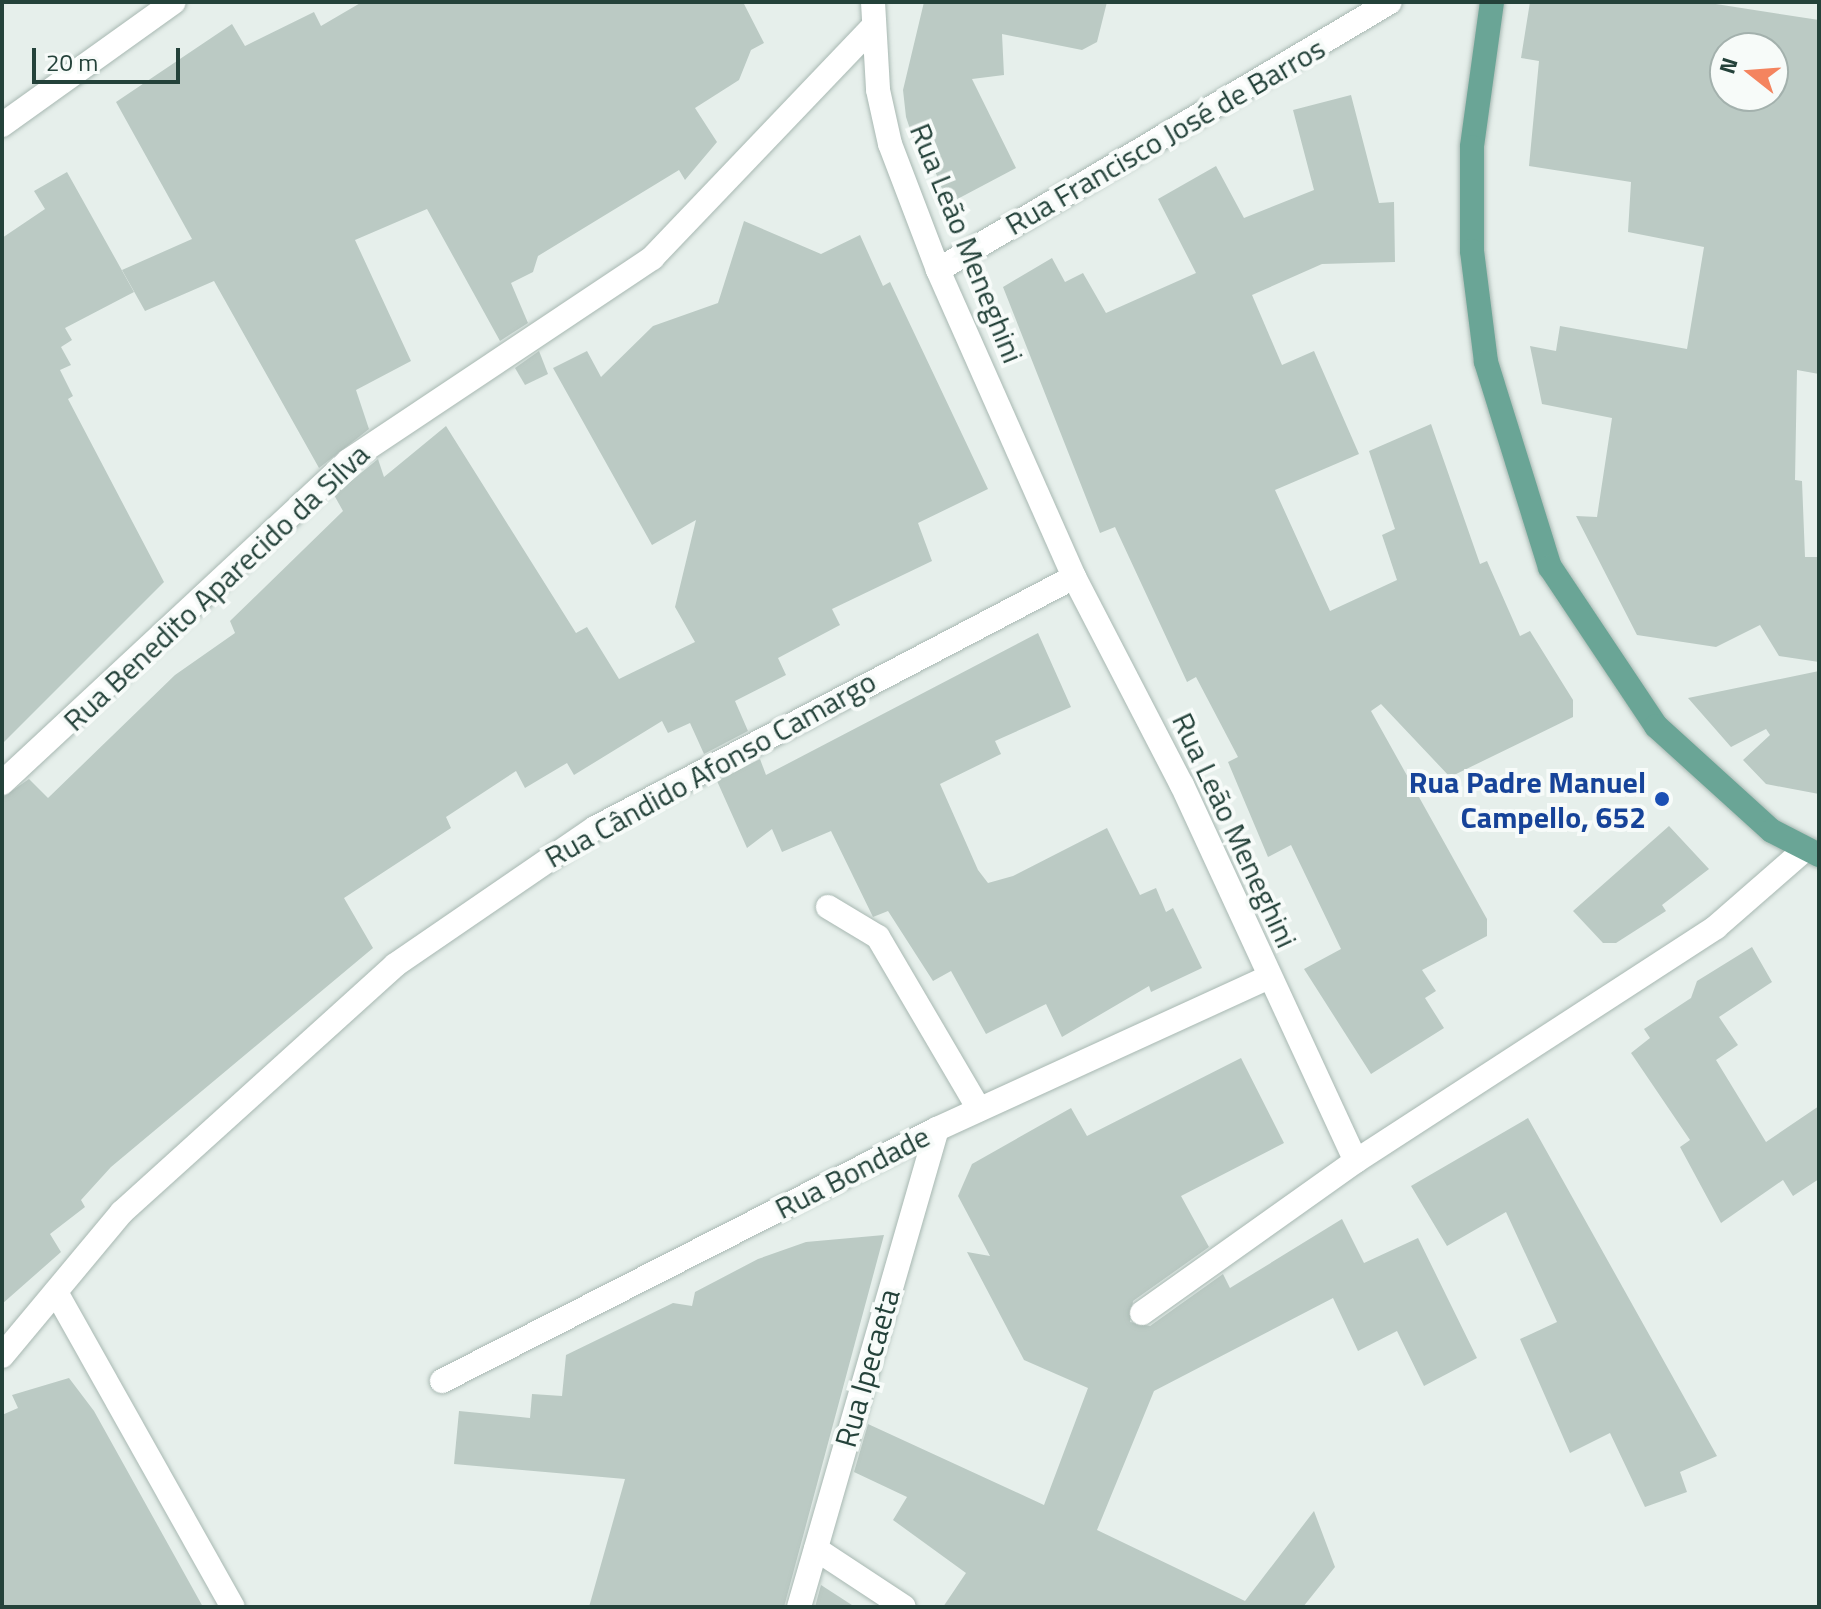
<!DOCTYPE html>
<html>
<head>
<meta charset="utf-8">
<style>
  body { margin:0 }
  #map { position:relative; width:1821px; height:1609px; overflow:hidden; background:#e6efeb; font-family:"Titillium Web",sans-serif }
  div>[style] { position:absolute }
  .building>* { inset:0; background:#bbcac4 }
  .roads { filter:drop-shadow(0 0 2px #a8b8b2) drop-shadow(0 0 2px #a8b8b2) }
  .minor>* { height:24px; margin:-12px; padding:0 12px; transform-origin:12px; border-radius:12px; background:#fff }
  .major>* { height:24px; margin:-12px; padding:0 12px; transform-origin:12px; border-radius:12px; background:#6aa596 }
  .dots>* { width:22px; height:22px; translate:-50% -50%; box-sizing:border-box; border:4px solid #f7fbf9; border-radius:50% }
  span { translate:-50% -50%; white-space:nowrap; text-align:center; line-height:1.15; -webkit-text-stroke:8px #f7fbf9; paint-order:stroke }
  .street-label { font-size:30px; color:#24423a }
  .transit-label { font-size:30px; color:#164399; font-weight:700 }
  .right { translate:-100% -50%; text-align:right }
  .frame { position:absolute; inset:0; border:4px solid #24423a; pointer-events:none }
  .north { position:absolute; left:1709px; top:32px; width:80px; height:80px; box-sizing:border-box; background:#f7fbf9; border:2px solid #a3b1ad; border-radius:50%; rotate:287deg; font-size:22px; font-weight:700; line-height:32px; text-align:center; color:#24423a }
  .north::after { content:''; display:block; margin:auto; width:28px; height:36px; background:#f4845f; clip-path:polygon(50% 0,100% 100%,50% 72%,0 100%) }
  .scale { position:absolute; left:32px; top:48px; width:148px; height:36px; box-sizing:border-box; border:4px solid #24423a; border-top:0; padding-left:10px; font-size:24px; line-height:28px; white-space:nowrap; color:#24423a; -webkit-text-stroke:6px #f7fbf9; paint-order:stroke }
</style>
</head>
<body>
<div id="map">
  <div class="building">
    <i style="clip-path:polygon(362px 2px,743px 2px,764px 43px,751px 50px,739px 80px,695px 108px,717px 142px,685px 180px,679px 170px,538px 256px,533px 272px,511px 283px,528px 323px,500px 341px,427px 209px,355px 240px,411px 361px,356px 390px,369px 429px,319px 468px,214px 281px,145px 311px,122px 270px,192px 239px,116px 102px,232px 24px,245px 46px,314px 12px,321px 26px)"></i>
    <i style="clip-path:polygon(924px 2px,1107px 2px,1097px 42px,1082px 50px,1002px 34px,1004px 75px,972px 79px,1016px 168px,948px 204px,922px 138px,914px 141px,906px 117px,903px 90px)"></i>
    <i style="clip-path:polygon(evenodd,1530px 2px,1703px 2px,1819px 20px,1819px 374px,1797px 370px,1795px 480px,1802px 481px,1805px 557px,1819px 557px,1819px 662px,1779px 656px,1760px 625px,1716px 647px,1637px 635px,1576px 516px,1597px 517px,1612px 418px,1542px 404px,1530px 346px,1556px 351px,1560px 326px,1687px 349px,1704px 247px,1628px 232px,1631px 182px,1529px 166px,1539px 61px,1521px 58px,1530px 2px,1725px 48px,1773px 48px,1773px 96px,1725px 96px,1725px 48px)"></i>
    <i style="clip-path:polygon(1351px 95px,1379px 203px,1394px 202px,1395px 262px,1322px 264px,1252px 295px,1282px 365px,1314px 351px,1359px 454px,1275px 490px,1330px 611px,1397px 580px,1382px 535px,1395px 529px,1369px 451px,1431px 424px,1480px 564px,1487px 561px,1520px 636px,1530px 631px,1573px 700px,1573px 717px,1450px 777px,1381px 704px,1371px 711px,1487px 919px,1487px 936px,1422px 970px,1436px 991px,1425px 998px,1444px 1028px,1371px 1074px,1304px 969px,1341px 949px,1291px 845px,1268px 857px,1228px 762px,1238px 757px,1196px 677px,1187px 682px,1115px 527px,1100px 533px,1003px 287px,1052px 258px,1065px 282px,1083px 273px,1106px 313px,1196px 273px,1158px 199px,1216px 166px,1244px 218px,1314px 190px,1293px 110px)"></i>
    <i style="clip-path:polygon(67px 172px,134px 292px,65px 328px,72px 340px,61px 347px,71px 365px,60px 370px,73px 396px,68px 399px,164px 582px,2px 744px,2px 238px,45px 209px,34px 191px)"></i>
    <i style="clip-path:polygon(744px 221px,821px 254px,860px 235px,883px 286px,890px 282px,988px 489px,918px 523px,932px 561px,832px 609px,840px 625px,778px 658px,786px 675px,735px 701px,748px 731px,704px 754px,690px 723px,668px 733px,662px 721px,574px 775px,567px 763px,525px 788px,516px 771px,446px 817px,451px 828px,344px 898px,373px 948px,111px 1167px,81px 1200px,85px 1207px,50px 1234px,61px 1252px,2px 1304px,2px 798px,29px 779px,48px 798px,175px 675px,235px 633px,230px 621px,343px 511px,334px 495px,378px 459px,384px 477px,446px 426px,576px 633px,587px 627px,619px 679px,695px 642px,675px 607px,696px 520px,652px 545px,553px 368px,587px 351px,601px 377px,653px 326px,718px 303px)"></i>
    <i style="clip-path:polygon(539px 351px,548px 374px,525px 385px,515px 368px)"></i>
    <i style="clip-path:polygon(1038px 633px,1071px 707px,995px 741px,1001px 754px,940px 784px,978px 870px,988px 883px,1013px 876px,1107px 828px,1140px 895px,1156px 888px,1166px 912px,1173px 908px,1202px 968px,1151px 992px,1149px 986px,1062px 1037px,1046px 1004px,986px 1034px,951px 971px,933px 981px,888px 911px,873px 917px,831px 831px,782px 852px,772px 829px,747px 848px,717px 781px,760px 759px,766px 775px)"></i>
    <i style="clip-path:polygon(1819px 671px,1819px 794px,1766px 784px,1743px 760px,1770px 735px,1766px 729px,1731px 747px,1688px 698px)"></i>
    <i style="clip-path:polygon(1669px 826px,1709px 869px,1662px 905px,1666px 911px,1616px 943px,1603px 943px,1573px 911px)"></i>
    <i style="clip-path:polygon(1752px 947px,1772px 982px,1719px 1017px,1738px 1045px,1716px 1060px,1766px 1142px,1819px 1106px,1819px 1179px,1793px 1196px,1783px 1180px,1721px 1223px,1680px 1147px,1690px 1140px,1631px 1053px,1650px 1038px,1644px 1029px,1691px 998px,1697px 981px)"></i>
    <i style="clip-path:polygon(1241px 1058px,1284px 1143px,1181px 1196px,1209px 1247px,1133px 1301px,1130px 1322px,1150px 1326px,1223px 1274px,1230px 1288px,1342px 1219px,1364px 1263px,1418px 1238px,1477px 1358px,1424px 1386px,1397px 1331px,1358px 1351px,1333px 1298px,1154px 1391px,1097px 1530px,1245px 1601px,1314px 1511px,1335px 1567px,1303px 1607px,943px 1607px,966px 1573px,893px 1520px,907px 1497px,854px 1472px,868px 1424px,1044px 1505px,1088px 1388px,1024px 1360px,967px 1252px,990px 1256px,958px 1196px,972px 1164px,1071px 1108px,1087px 1136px)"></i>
    <i style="clip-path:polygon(1528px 1118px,1717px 1456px,1680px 1472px,1687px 1492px,1645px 1507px,1610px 1433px,1570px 1453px,1520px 1339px,1557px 1322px,1506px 1212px,1447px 1246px,1411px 1186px)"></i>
    <i style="clip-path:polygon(884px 1235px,784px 1607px,589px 1607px,625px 1479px,454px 1464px,459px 1411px,530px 1418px,532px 1394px,562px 1396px,566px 1355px,673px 1303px,692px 1306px,695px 1292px,758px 1259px,806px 1242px)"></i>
    <i style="clip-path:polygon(69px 1378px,94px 1411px,203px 1607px,2px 1607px,2px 1415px,18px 1408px,12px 1395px)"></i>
    <i style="clip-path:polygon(821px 1585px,855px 1607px,815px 1607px)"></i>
  </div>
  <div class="roads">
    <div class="minor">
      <i style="left:873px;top:2px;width:88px;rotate:86.7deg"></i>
      <i style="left:878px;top:90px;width:55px;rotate:77.5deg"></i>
      <i style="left:890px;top:144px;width:135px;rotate:69.1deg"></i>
      <i style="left:938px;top:270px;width:336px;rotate:66.1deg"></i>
      <i style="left:1074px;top:577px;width:234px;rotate:62.6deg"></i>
      <i style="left:1182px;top:785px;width:414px;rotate:65.2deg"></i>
      <i style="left:1356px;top:1161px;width:429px;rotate:-33deg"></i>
      <i style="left:1716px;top:927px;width:116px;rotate:-41.1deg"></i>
      <i style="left:2px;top:125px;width:211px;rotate:-35.6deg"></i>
      <i style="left:938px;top:270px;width:525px;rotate:-30.66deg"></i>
      <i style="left:2px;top:783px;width:473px;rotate:-42.9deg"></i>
      <i style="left:348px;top:461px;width:366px;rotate:-33.7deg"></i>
      <i style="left:652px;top:258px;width:317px;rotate:-46.3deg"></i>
      <i style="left:828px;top:907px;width:58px;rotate:31deg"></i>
      <i style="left:878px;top:937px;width:199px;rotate:59.6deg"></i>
      <i style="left:56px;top:1292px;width:361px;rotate:60.7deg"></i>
      <i style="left:1142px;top:1313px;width:262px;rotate:-35.4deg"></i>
      <i style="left:2px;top:1356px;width:187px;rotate:-50.2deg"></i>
      <i style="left:122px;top:1212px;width:368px;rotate:-42.1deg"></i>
      <i style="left:395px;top:965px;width:242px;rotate:-34.4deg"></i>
      <i style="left:595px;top:828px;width:541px;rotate:-27.65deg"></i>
      <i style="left:442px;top:1381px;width:555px;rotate:-26.98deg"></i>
      <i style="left:937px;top:1129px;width:365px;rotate:-24.6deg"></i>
      <i style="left:816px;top:1549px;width:105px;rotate:33.4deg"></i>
      <i style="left:799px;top:1607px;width:498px;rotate:-73.9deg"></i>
    </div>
    <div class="major">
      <i style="left:1492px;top:2px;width:146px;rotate:97.9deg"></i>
      <i style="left:1472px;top:147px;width:104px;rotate:90deg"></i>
      <i style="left:1472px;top:251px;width:112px;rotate:82.8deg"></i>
      <i style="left:1486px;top:362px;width:215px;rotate:72.7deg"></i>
      <i style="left:1550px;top:567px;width:191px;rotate:56.3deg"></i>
      <i style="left:1656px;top:726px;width:156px;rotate:42.2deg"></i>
      <i style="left:1772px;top:831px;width:53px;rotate:27.1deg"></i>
    </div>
  </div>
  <div class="dots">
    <i style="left:1662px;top:799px;background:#1a4fb4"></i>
  </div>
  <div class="street-label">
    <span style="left:1165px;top:136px;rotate:-30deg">Rua Francisco José de Barros</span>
    <span style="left:967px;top:243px;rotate:68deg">Rua Leão Meneghini</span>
    <span style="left:216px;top:587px;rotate:-43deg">Rua Benedito Aparecido da Silva</span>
    <span style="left:710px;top:769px;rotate:-29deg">Rua Cândido Afonso Camargo</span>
    <span style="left:1235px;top:830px;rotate:65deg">Rua Leão Meneghini</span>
    <span style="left:852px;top:1172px;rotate:-27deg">Rua Bondade</span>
    <span style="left:867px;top:1368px;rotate:-74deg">Rua Ipecaeta</span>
  </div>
  <div class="transit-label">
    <span class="right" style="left:1646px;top:799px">Rua Padre Manuel<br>Campello, 652</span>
  </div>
  <div class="frame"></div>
  <div class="north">N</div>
  <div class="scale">20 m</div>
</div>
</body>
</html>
